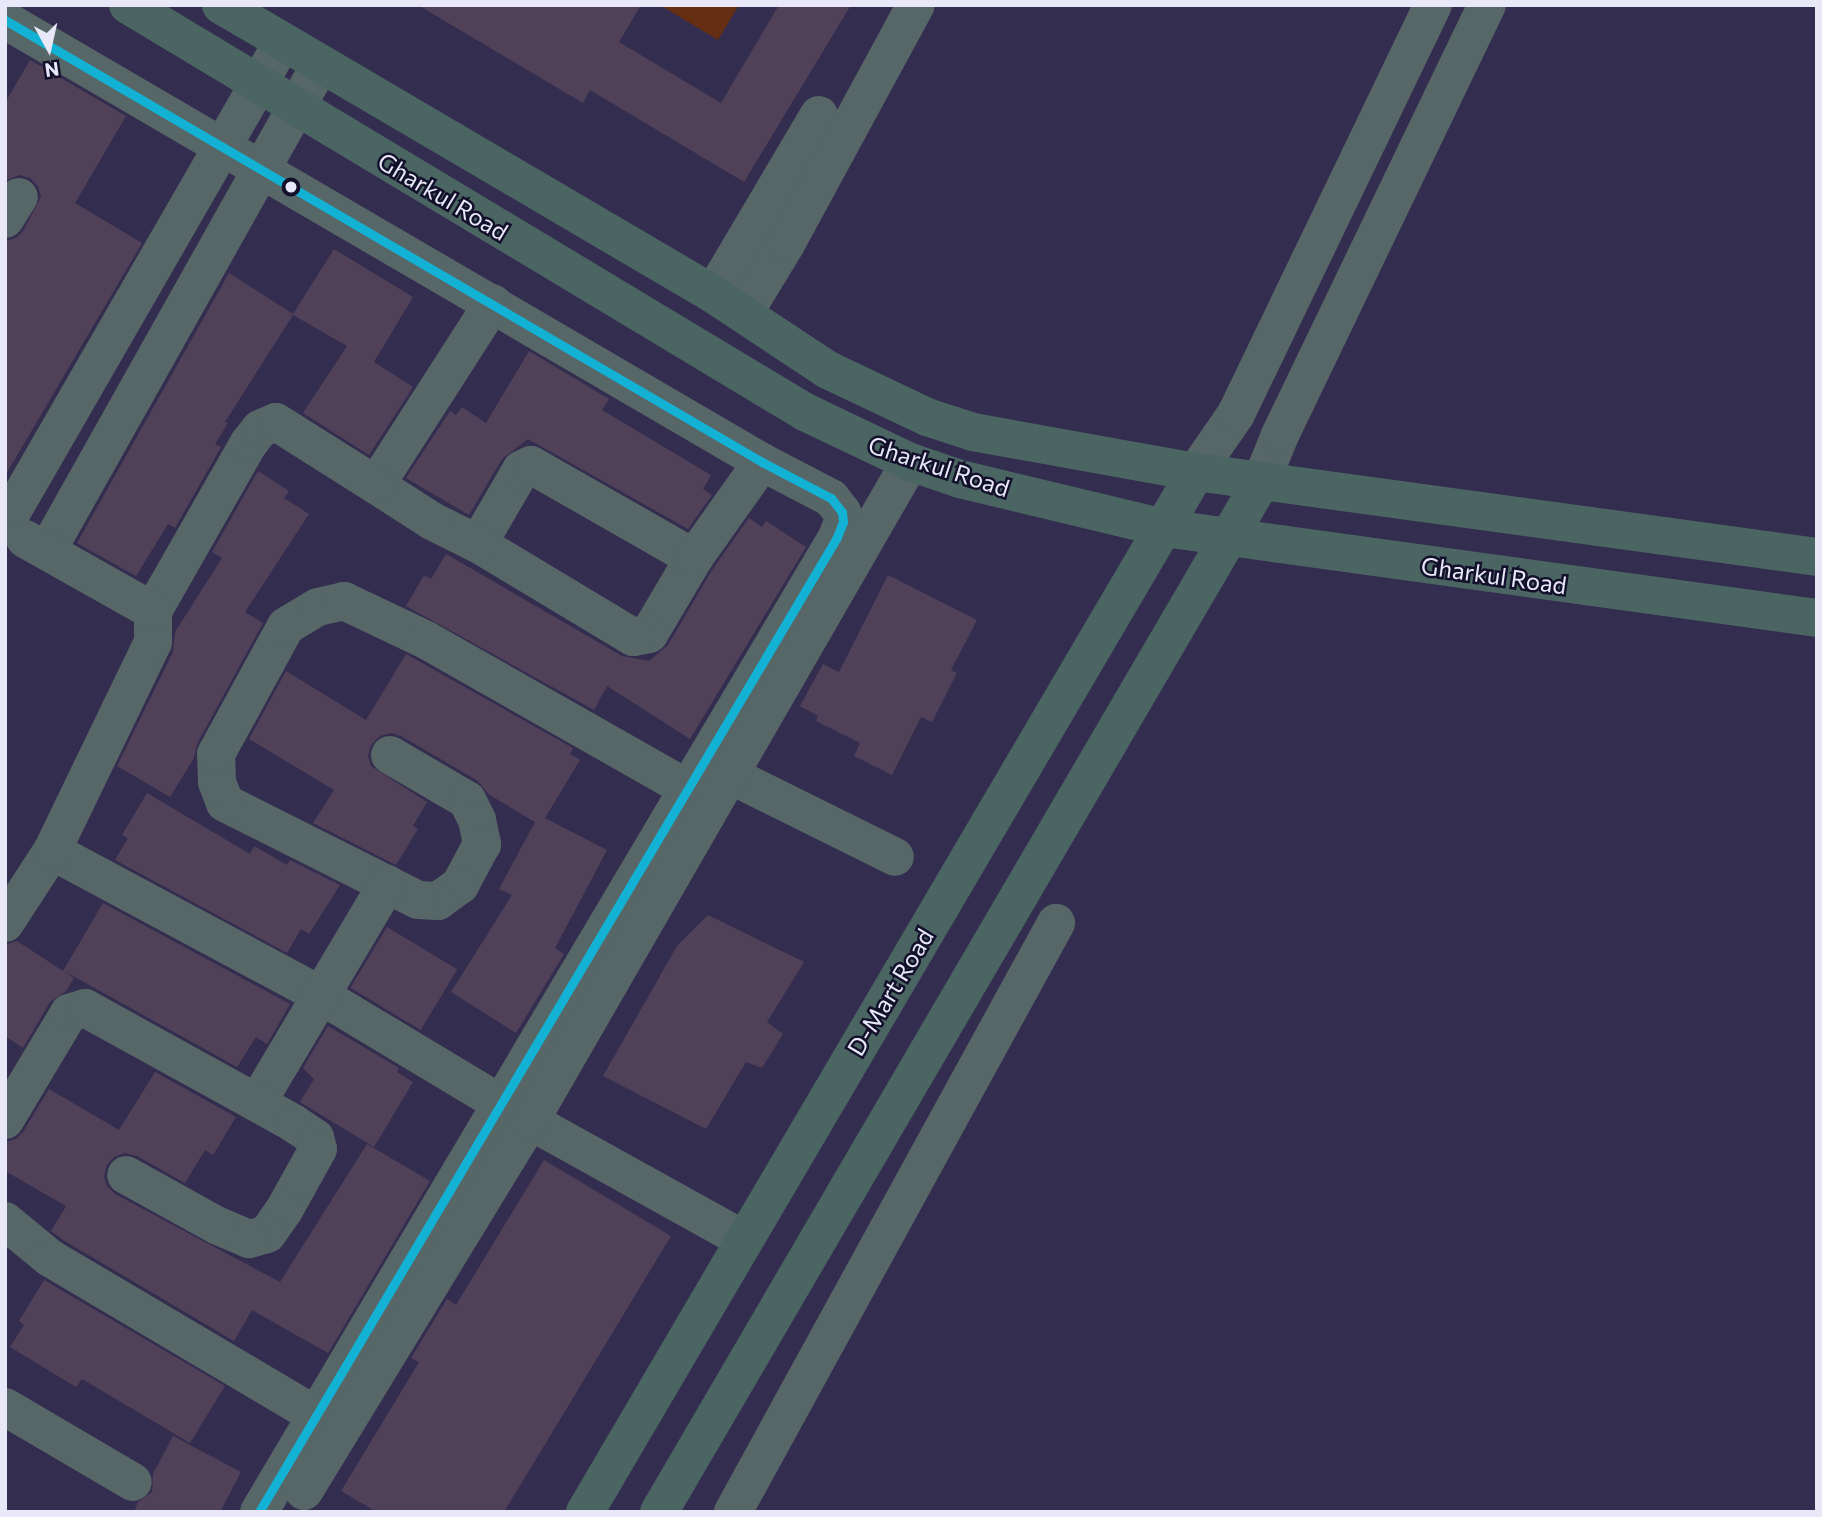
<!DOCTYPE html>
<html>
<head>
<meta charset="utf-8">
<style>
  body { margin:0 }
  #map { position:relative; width:1822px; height:1517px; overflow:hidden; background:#332d4f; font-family:Commissioner,sans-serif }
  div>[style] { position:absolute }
  .green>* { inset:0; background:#652d12 }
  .building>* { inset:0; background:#514158; transform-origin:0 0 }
  .minor>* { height:38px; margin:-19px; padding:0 19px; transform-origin:19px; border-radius:19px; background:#576667 }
  .major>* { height:38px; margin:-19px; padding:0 19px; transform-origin:19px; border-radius:19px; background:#4b6662 }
  .bus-1>* { height:9px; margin:-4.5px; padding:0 4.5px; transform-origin:4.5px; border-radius:4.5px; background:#13b2d5 }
  .dots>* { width:19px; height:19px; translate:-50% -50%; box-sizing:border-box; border:4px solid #13102b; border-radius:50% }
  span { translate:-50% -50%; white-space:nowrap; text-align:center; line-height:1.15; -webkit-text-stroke:5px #13102b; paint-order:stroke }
  .street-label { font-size:24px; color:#e8e8f8 }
  .frame { position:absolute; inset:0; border:7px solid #e8e8f8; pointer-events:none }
  .north { position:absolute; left:14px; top:14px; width:70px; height:70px; -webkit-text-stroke:5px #13102b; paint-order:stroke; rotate:172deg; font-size:19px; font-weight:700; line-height:28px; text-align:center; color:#e8e8f8 }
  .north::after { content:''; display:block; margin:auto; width:24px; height:32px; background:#e8e8f8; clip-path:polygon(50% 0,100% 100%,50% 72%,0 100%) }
</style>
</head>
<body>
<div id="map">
  <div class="green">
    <i style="clip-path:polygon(660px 5px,739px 5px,718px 40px)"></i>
  </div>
  <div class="building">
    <i style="clip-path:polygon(418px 5px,641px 5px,619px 42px,721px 103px,779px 5px,851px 5px,744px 182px,590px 90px,583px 103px)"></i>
    <i style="clip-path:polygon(30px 60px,126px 116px,75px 203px,142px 243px,5px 476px,5px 241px,16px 238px,23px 231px,41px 197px,38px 186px,30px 178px,19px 175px,5px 181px,5px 103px)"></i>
    <i style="clip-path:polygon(334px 249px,413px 297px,374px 362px,413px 387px,369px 455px,303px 413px,347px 346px,293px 315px,225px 422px,228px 423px,215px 444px,221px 447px,175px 528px,168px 524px,136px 576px,77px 543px,229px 273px,293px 314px)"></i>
    <i style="clip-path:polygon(529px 351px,609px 399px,602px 410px,711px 475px,703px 489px,712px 495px,688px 529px,528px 439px,502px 459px,469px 515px,406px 478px,450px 411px,456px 415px,462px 407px,486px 423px)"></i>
    <i style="clip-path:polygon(258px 471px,289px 491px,284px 498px,309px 514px,245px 612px,263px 623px,197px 744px,194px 758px,170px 797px,117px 766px,173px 652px,175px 632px,222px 558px,212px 552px)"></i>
    <i style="clip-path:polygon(749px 518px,762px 527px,766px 521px,806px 547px,690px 739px,607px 686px,594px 710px,406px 606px,424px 575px,431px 579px,446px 554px,622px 656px,649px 661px,668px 645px,712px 570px)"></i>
    <i style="clip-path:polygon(888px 575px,977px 620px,951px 670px,957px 673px,932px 722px,921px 717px,892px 775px,854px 756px,860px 743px,816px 721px,818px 716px,800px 706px,823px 664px,839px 672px)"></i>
    <i style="clip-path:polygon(406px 654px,573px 748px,570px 754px,580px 760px,545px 818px,607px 850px,555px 948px,564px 954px,516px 1033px,451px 992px,512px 895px,499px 889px,535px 822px,488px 794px,478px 781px,401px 736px,391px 733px,380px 736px,371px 745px,368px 756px,371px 766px,427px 802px,413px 826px,418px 829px,396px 865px,313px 823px,334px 790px,249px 739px,286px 671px,366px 720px)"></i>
    <i style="clip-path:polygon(147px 793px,250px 854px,254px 846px,287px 865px,290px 860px,340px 885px,309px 934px,301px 929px,287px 953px,115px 860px,128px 838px,122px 835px)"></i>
    <i style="clip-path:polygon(103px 903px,290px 1004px,267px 1044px,256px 1037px,237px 1067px,64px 971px,74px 978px,66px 991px,50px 1002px,23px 1048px,5px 1036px,5px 945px,17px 941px,63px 971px)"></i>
    <i style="clip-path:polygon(708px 915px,804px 962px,767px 1022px,783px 1034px,762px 1068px,746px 1062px,706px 1129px,603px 1076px,677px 946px)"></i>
    <i style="left:387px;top:927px;width:82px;height:71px;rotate:31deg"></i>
    <i style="clip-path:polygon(328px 1026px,399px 1068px,397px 1072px,413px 1082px,374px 1147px,300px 1102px,314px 1079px,303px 1068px)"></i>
    <i style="clip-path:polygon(155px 1072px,236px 1117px,213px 1155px,205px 1150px,185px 1183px,137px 1156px,125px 1153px,114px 1157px,107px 1165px,104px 1176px,107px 1186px,115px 1194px,280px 1282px,367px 1144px,430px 1181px,328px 1353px,252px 1310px,234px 1341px,63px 1240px,51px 1231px,66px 1206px,5px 1171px,5px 1142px,16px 1139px,23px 1132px,49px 1089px,119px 1130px)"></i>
    <i style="clip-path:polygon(544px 1160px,671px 1236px,504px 1512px,377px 1512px,341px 1491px,419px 1362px,411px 1358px,447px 1299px,456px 1305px)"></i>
    <i style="clip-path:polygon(44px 1280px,225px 1386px,190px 1443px,82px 1379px,76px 1387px,10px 1347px,24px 1325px,19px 1321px)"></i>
    <i style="clip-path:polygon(173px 1436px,241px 1472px,220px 1512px,134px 1512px,138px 1502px,152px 1492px,153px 1474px)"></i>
  </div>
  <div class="minor">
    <i style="left:5px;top:20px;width:877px;rotate:30.28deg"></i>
    <i style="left:762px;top:462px;width:78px;rotate:27.6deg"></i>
    <i style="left:831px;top:498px;width:18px;rotate:52deg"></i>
    <i style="left:842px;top:512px;width:10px;rotate:84deg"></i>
    <i style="left:843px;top:522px;width:18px;rotate:112deg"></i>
    <i style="left:836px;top:539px;width:1131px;rotate:120.67deg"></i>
    <i style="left:5px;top:219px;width:26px;rotate:-58deg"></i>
    <i style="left:713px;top:294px;width:208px;rotate:-59.4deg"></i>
    <i style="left:744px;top:313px;width:81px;rotate:-58.7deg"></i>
    <i style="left:786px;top:244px;width:272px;rotate:-61.5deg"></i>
    <i style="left:1196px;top:472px;width:70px;rotate:-55.4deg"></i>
    <i style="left:1236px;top:414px;width:454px;rotate:-64.3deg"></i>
    <i style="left:1261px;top:482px;width:51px;rotate:-68deg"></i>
    <i style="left:1280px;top:435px;width:477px;rotate:-64.3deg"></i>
    <i style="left:5px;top:524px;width:555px;rotate:-60.06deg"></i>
    <i style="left:478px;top:544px;width:86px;rotate:-59.8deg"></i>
    <i style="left:521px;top:470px;width:11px;rotate:-27deg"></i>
    <i style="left:531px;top:465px;width:188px;rotate:29.7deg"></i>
    <i style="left:694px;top:558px;width:88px;rotate:120.6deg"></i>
    <i style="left:649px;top:634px;width:16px;rotate:169deg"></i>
    <i style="left:633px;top:637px;width:181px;rotate:-149deg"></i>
    <i style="left:478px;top:544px;width:51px;rotate:-153.4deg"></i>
    <i style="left:432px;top:521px;width:67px;rotate:-147.3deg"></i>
    <i style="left:376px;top:485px;width:216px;rotate:-57.3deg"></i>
    <i style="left:47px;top:551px;width:557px;rotate:-60.68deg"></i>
    <i style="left:694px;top:558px;width:118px;rotate:-54.7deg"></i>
    <i style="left:153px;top:611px;width:193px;rotate:-60.3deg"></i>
    <i style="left:249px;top:443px;width:18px;rotate:-52deg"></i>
    <i style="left:260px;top:429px;width:17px;rotate:-24deg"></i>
    <i style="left:276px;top:422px;width:118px;rotate:32.2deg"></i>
    <i style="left:390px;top:755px;width:89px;rotate:30.3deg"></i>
    <i style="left:467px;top:800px;width:22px;rotate:63deg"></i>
    <i style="left:477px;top:820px;width:25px;rotate:78deg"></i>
    <i style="left:482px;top:844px;width:47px;rotate:118.2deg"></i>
    <i style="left:460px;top:885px;width:27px;rotate:144deg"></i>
    <i style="left:438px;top:901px;width:20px;rotate:-177deg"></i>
    <i style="left:418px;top:900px;width:216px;rotate:-153.3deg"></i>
    <i style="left:225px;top:803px;width:22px;rotate:-111deg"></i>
    <i style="left:217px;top:782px;width:28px;rotate:-92deg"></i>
    <i style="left:216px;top:754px;width:146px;rotate:-61.3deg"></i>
    <i style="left:286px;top:626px;width:37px;rotate:-31deg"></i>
    <i style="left:318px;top:607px;width:27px;rotate:-13deg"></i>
    <i style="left:344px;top:601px;width:91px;rotate:25.4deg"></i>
    <i style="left:426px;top:640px;width:300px;rotate:29.6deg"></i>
    <i style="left:730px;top:775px;width:184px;rotate:26.4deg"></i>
    <i style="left:52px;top:851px;width:304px;rotate:28.2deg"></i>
    <i style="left:320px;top:995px;width:245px;rotate:31deg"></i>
    <i style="left:530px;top:1121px;width:244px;rotate:29deg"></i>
    <i style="left:5px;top:923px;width:86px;rotate:-56.9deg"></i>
    <i style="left:52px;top:851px;width:232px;rotate:-64.2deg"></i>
    <i style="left:153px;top:642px;width:31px;rotate:-90deg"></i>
    <i style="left:153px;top:611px;width:147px;rotate:-150.6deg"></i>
    <i style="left:257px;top:1103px;width:255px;rotate:-59.3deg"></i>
    <i style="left:5px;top:1120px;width:125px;rotate:-59.1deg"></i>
    <i style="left:69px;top:1013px;width:17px;rotate:-17deg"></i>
    <i style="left:85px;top:1008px;width:238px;rotate:28.9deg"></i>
    <i style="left:293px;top:1123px;width:27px;rotate:34deg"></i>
    <i style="left:315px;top:1138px;width:11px;rotate:75deg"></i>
    <i style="left:318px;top:1149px;width:70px;rotate:119.1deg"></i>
    <i style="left:284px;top:1210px;width:29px;rotate:125deg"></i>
    <i style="left:267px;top:1234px;width:19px;rotate:164deg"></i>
    <i style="left:249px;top:1239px;width:34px;rotate:-157deg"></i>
    <i style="left:218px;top:1226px;width:105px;rotate:-151deg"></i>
    <i style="left:5px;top:1221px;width:58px;rotate:39.4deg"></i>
    <i style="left:50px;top:1258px;width:309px;rotate:30.6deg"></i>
    <i style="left:5px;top:1407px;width:148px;rotate:30.4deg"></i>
    <i style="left:304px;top:1491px;width:434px;rotate:-58.6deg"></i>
    <i style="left:530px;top:1121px;width:761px;rotate:-60.03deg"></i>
    <i style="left:733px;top:1512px;width:672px;rotate:-61.26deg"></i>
  </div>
  <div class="major">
    <i style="left:128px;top:5px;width:790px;rotate:31.01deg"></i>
    <i style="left:805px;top:412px;width:116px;rotate:25.5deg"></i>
    <i style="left:910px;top:462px;width:53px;rotate:18.8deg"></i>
    <i style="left:960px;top:479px;width:210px;rotate:13.5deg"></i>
    <i style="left:1164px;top:528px;width:659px;rotate:7.85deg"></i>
    <i style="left:221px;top:5px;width:571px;rotate:30.43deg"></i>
    <i style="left:713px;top:294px;width:138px;rotate:33.5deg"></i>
    <i style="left:828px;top:370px;width:110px;rotate:25.4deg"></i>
    <i style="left:927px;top:417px;width:48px;rotate:18.1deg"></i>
    <i style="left:973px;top:432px;width:227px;rotate:10.2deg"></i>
    <i style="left:1196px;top:472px;width:627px;rotate:7.79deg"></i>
    <i style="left:585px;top:1512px;width:1206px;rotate:-59.57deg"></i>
    <i style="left:659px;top:1512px;width:1193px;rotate:-59.7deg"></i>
  </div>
  <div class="bus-1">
    <i style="left:5px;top:20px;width:877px;rotate:30.28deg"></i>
    <i style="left:762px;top:462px;width:78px;rotate:27.6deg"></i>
    <i style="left:831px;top:498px;width:18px;rotate:52deg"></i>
    <i style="left:842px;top:512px;width:10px;rotate:84deg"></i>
    <i style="left:843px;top:522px;width:18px;rotate:112deg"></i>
    <i style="left:836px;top:539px;width:1131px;rotate:120.67deg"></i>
  </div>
  <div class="dots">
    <i style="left:291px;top:187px;background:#e8e8f8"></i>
  </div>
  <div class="street-label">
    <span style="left:443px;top:196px;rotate:31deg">Gharkul Road</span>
    <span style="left:939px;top:466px;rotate:18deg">Gharkul Road</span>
    <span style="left:1494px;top:575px;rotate:8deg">Gharkul Road</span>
    <span style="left:890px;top:992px;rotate:-59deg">D-Mart Road</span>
  </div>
  <div class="frame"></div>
  <div class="north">N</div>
</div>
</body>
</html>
